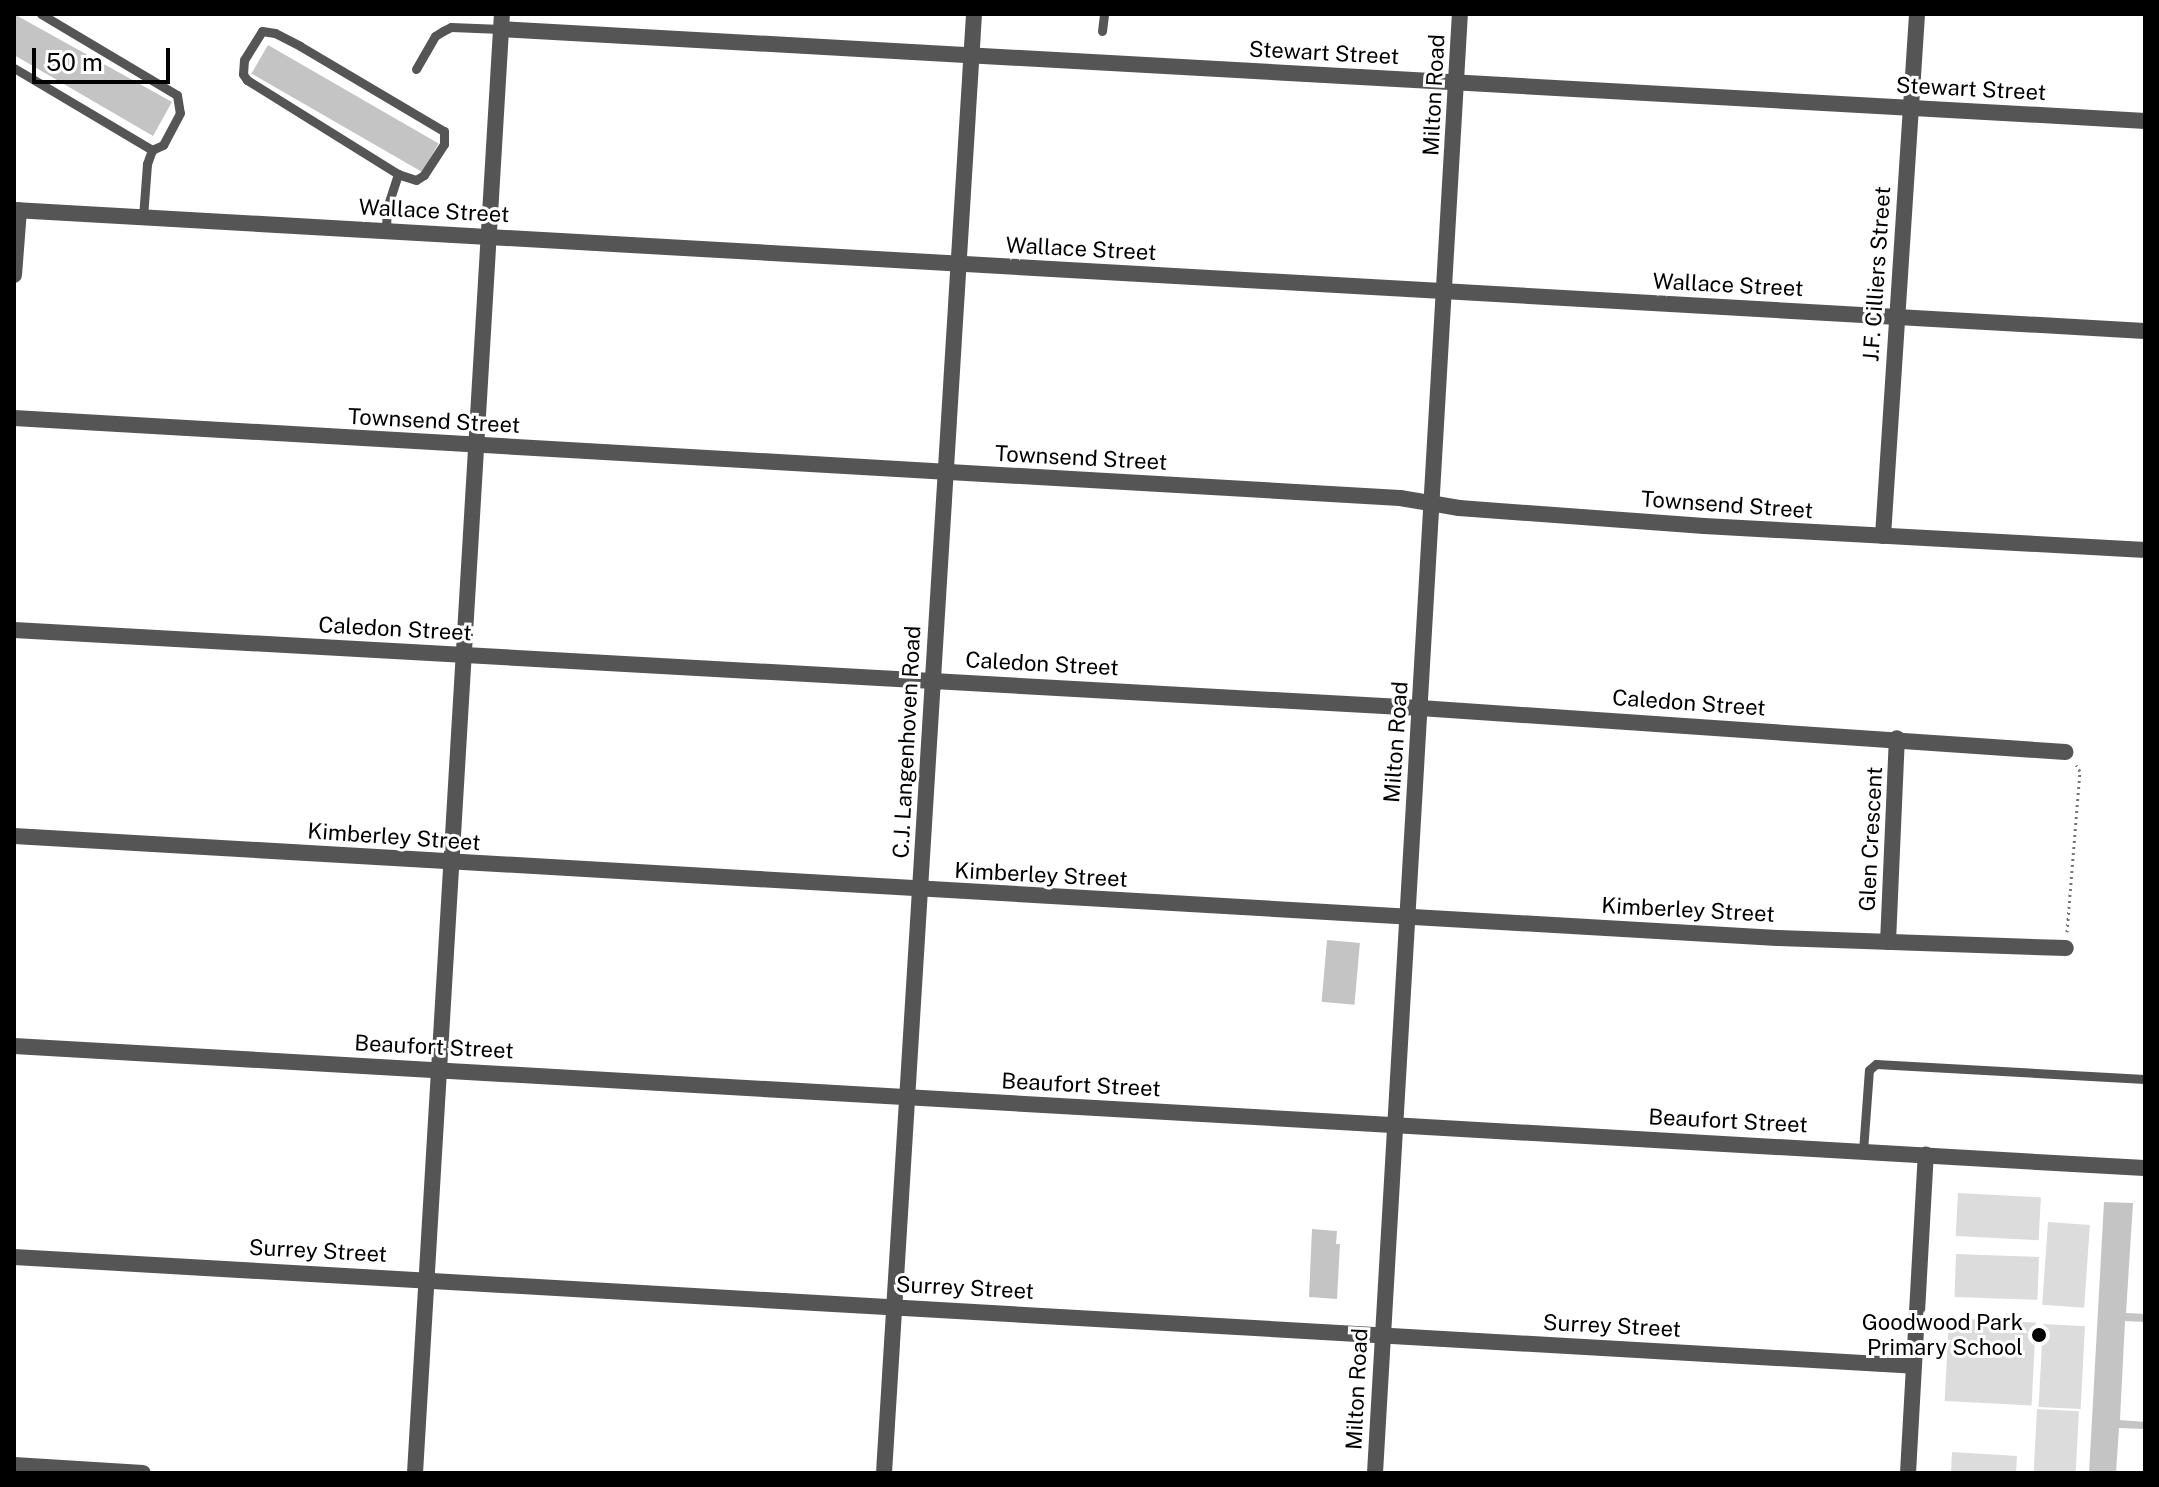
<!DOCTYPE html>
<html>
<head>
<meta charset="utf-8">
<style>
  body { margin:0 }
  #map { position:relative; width:2159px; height:1487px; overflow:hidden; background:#fff; font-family:"Public Sans",sans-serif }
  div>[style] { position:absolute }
  .green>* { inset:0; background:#dcdcdc; transform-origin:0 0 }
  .building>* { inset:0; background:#c4c4c4; transform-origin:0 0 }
  .path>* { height:3px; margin-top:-1.5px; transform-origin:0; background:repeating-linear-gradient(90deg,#777 0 2px,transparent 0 6px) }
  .service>* { height:9px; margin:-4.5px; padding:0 4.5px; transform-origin:4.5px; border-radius:4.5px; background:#555 }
  .minor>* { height:16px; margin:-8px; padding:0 8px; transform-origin:8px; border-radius:8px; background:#555 }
  .tertiary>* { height:16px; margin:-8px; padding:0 8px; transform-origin:8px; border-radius:8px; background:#555 }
  .dots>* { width:22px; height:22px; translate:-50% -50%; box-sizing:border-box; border:4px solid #fff; border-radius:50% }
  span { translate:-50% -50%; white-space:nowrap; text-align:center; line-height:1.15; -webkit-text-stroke:6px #fff; paint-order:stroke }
  .street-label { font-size:22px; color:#000 }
  .poi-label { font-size:22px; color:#000 }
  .right { translate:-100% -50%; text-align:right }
  .frame { position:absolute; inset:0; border:16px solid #000; pointer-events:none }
  .scale { position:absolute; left:32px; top:48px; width:138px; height:36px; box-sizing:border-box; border:4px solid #000; border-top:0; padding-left:10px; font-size:24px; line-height:28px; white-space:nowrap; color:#000; -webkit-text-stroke:6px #fff; paint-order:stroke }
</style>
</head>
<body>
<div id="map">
  <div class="green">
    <i style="left:1958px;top:1193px;width:83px;height:43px;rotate:3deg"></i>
    <i style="left:2048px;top:1222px;width:42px;height:83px;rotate:4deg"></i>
    <i style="left:1956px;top:1254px;width:83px;height:43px;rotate:2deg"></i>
    <i style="left:1949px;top:1318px;width:87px;height:83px;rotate:3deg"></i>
    <i style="left:2043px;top:1324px;width:42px;height:83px;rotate:3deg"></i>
    <i style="left:2037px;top:1409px;width:42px;height:64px;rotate:3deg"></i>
    <i style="clip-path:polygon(1952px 1452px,2017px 1456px,2016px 1473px,1951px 1473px)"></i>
  </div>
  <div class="building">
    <i style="clip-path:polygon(14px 14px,172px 102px,153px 136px,14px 55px)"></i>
    <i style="left:268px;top:45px;width:197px;height:33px;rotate:30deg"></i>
    <i style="left:1327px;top:940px;width:33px;height:62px;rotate:5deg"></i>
    <i style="clip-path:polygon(2104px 1202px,2133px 1203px,2126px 1313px,2145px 1314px,2145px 1322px,2125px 1321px,2120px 1420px,2145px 1422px,2145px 1429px,2119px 1428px,2116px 1473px,2089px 1473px)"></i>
    <i style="clip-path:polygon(1312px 1229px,1337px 1231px,1336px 1244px,1340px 1244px,1337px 1299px,1309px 1297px)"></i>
  </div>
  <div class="path">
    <i style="left:2067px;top:932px;width:162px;rotate:-85.4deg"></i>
    <i style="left:2080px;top:771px;width:7px;rotate:-124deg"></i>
  </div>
  <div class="service">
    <i style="left:41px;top:14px;width:158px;rotate:30.8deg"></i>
    <i style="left:177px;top:95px;width:18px;rotate:81deg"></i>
    <i style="left:180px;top:113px;width:36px;rotate:118deg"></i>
    <i style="left:163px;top:145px;width:12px;rotate:156deg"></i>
    <i style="left:152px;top:150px;width:15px;rotate:110deg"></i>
    <i style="left:147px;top:164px;width:53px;rotate:94.3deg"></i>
    <i style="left:262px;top:31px;width:13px;rotate:9deg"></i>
    <i style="left:275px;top:33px;width:28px;rotate:27deg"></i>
    <i style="left:300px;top:46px;width:167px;rotate:30.6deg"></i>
    <i style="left:444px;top:131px;width:13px;rotate:90deg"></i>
    <i style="left:444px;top:144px;width:37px;rotate:123deg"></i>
    <i style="left:424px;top:175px;width:9px;rotate:148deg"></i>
    <i style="left:416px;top:180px;width:19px;rotate:-162deg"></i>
    <i style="left:398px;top:174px;width:178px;rotate:-148.1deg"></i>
    <i style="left:247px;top:80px;width:7px;rotate:-124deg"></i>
    <i style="left:243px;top:74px;width:14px;rotate:-86deg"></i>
    <i style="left:244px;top:60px;width:34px;rotate:-58deg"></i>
    <i style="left:1102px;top:31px;width:17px;rotate:-83deg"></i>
    <i style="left:14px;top:68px;width:161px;rotate:30.7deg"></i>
    <i style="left:416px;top:69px;width:38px;rotate:-60deg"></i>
    <i style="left:435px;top:36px;width:9px;rotate:-32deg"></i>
    <i style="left:443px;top:31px;width:9px;rotate:-27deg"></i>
    <i style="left:451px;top:27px;width:50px;rotate:2.3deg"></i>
    <i style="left:386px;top:231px;width:23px;rotate:-88deg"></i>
    <i style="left:387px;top:208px;width:36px;rotate:-72deg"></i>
    <i style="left:1863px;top:1151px;width:81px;rotate:-85.8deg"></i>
    <i style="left:1869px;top:1070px;width:9px;rotate:-41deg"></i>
    <i style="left:1876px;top:1064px;width:269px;rotate:3.2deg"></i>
  </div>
  <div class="minor">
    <i style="left:501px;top:29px;width:1647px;rotate:3.2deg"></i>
    <i style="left:14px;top:210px;width:2134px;rotate:3.25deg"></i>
    <i style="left:14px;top:275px;width:65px;rotate:-85.6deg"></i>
    <i style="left:14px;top:418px;width:1388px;rotate:3.3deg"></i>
    <i style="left:1400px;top:498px;width:60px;rotate:9.6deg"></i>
    <i style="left:1459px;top:508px;width:246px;rotate:4.2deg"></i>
    <i style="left:1704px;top:526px;width:442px;rotate:3.1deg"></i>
    <i style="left:1883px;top:536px;width:523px;rotate:-86.27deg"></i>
    <i style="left:14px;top:630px;width:1408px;rotate:3.18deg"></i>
    <i style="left:1420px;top:708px;width:647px;rotate:3.9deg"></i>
    <i style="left:14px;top:836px;width:1766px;rotate:3.31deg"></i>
    <i style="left:1777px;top:938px;width:289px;rotate:2deg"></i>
    <i style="left:1888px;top:942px;width:204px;rotate:-87.5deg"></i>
    <i style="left:14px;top:1046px;width:2134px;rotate:3.28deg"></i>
    <i style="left:14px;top:1257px;width:1903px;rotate:3.28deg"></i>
    <i style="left:14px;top:1465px;width:129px;rotate:3.5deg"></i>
    <i style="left:415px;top:1473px;width:1462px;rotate:-86.59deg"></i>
    <i style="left:884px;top:1473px;width:1462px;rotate:-86.47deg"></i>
    <i style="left:1908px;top:1473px;width:319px;rotate:-86.8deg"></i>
  </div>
  <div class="tertiary">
    <i style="left:1375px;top:1473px;width:1461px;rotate:-86.67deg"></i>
  </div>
  <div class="dots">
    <i style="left:2039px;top:1335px;background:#000"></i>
  </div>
  <div class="street-label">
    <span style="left:1324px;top:53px;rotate:3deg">Stewart Street</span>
    <span style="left:1971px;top:89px;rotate:3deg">Stewart Street</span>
    <span style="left:1434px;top:95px;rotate:-87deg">Milton Road</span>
    <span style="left:434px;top:211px;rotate:3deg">Wallace Street</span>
    <span style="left:1081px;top:249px;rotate:3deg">Wallace Street</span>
    <span style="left:1877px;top:274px;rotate:-86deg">J.F. Cilliers Street</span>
    <span style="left:1728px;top:285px;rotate:3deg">Wallace Street</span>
    <span style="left:434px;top:421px;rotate:3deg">Townsend Street</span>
    <span style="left:1081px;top:458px;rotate:3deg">Townsend Street</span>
    <span style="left:1727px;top:505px;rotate:4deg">Townsend Street</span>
    <span style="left:395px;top:629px;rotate:3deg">Caledon Street</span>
    <span style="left:1042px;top:664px;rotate:3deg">Caledon Street</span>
    <span style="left:1689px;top:703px;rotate:4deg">Caledon Street</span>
    <span style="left:907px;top:742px;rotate:-87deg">C.J. Langenhoven Road</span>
    <span style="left:1396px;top:742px;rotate:-86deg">Milton Road</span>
    <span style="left:394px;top:837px;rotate:4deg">Kimberley Street</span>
    <span style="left:1871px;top:839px;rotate:-87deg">Glen Crescent</span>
    <span style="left:1041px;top:875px;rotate:3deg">Kimberley Street</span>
    <span style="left:1688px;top:910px;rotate:3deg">Kimberley Street</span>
    <span style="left:434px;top:1047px;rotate:3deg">Beaufort Street</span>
    <span style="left:1081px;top:1085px;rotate:3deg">Beaufort Street</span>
    <span style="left:1728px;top:1121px;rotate:3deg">Beaufort Street</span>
    <span style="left:318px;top:1251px;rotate:3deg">Surrey Street</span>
    <span style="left:965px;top:1288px;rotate:3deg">Surrey Street</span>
    <span style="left:1612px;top:1326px;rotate:3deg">Surrey Street</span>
    <span style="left:1357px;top:1389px;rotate:-87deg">Milton Road</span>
  </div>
  <div class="poi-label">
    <span class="right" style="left:2023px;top:1335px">Goodwood Park<br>Primary School</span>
  </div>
  <div class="frame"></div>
  <div class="scale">50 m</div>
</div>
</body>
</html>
